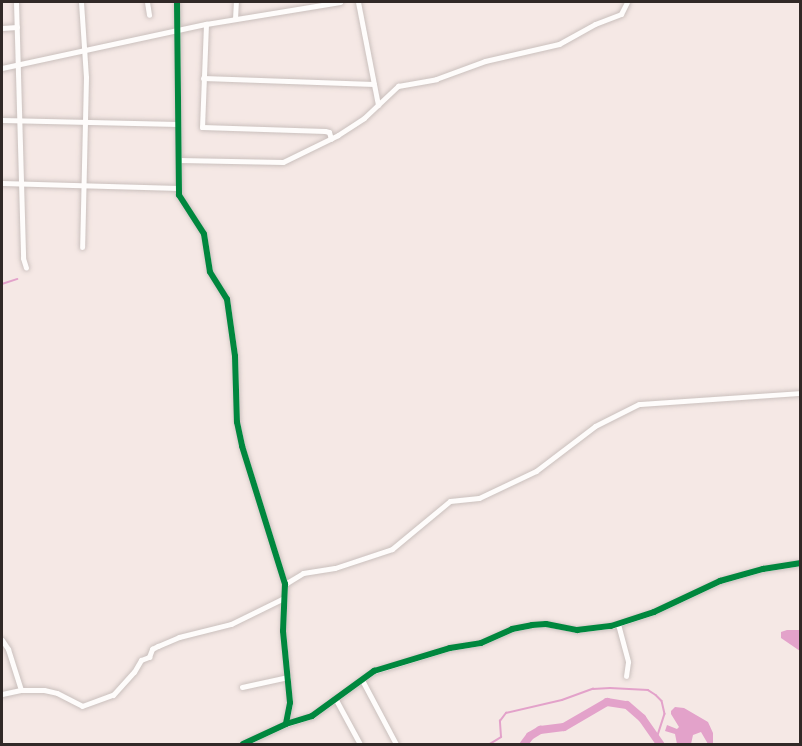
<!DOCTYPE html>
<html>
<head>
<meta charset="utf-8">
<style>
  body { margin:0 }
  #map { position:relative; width:802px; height:746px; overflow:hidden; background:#f5e8e5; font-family:"Sofia Sans Condensed",sans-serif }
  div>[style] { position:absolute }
  .water>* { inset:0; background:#e3a2ca }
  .stream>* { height:1.5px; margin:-0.75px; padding:0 0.75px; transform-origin:0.75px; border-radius:0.75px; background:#e3a2ca }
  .river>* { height:8px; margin:-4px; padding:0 4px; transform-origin:4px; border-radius:4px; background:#e3a2ca }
  .roads { filter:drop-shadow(0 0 2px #cac0bd) drop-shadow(0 0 2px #cac0bd) }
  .minor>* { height:5px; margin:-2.5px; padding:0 2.5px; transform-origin:2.5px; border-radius:2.5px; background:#fefcfb }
  .cycleway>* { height:6px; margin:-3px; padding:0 3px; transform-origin:3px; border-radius:3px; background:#00873e }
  span { translate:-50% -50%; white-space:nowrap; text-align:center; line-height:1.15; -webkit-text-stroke:6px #fef5f3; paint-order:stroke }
  .frame { position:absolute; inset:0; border:3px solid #312927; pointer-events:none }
</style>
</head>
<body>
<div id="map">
  <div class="water">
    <i style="clip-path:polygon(787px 630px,800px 630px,800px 651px,781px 638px,781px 632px)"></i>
    <i style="clip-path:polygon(675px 707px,684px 708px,708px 722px,713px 733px,713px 744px,708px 744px,701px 732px,693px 735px,691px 744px,677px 744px,675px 734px,665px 731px,667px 725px,677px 729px,679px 727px,671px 714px,671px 711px)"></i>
  </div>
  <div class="stream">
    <i style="left:2px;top:284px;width:16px;rotate:-18deg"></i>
    <i style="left:490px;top:744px;width:13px;rotate:-32deg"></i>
    <i style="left:501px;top:737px;width:16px;rotate:-94deg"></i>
    <i style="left:500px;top:721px;width:10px;rotate:-53deg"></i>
    <i style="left:506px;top:713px;width:57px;rotate:-13.1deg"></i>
    <i style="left:562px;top:700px;width:33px;rotate:-20deg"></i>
    <i style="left:593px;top:689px;width:17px;rotate:-3deg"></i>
    <i style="left:610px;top:688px;width:38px;rotate:3deg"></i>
    <i style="left:648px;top:690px;width:9px;rotate:32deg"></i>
    <i style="left:656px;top:695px;width:8px;rotate:45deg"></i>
    <i style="left:662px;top:701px;width:13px;rotate:77deg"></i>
    <i style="left:665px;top:714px;width:26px;rotate:108deg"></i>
  </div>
  <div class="river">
    <i style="left:524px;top:744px;width:10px;rotate:-53deg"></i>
    <i style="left:530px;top:736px;width:12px;rotate:-31deg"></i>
    <i style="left:540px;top:730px;width:24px;rotate:-7deg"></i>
    <i style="left:564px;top:727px;width:50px;rotate:-30.2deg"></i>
    <i style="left:607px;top:702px;width:20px;rotate:9deg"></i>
    <i style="left:627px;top:705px;width:20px;rotate:41deg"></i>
    <i style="left:642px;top:718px;width:32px;rotate:55deg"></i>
  </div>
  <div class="roads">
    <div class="minor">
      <i style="left:16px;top:2px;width:256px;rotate:88.4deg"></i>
      <i style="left:23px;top:258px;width:10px;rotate:73deg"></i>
      <i style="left:81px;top:2px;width:75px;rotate:86.2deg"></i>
      <i style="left:86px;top:77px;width:170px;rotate:91.3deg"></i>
      <i style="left:147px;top:2px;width:13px;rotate:81deg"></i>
      <i style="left:177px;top:2px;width:193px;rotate:89.4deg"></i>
      <i style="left:179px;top:195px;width:46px;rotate:57.3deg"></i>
      <i style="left:204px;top:234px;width:38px;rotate:81deg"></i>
      <i style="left:210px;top:272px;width:32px;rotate:58deg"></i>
      <i style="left:227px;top:299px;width:58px;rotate:82deg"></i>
      <i style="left:235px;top:356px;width:66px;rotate:88.3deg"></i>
      <i style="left:237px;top:422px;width:25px;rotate:78deg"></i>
      <i style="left:242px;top:446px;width:145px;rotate:72.7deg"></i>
      <i style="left:285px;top:584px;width:47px;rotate:92.4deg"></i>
      <i style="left:283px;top:631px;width:72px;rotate:84.4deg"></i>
      <i style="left:290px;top:703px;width:21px;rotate:101deg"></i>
      <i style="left:358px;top:2px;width:105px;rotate:79deg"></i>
      <i style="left:235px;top:19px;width:17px;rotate:-87deg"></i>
      <i style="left:206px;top:24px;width:103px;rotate:92.2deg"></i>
      <i style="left:202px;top:127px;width:123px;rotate:1.9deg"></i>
      <i style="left:325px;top:131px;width:4px;rotate:14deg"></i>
      <i style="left:329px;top:132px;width:7px;rotate:74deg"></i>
      <i style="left:2px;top:28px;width:15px;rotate:-4deg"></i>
      <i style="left:2px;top:68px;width:209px;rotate:-12.2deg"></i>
      <i style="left:206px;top:24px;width:136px;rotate:-9.3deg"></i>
      <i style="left:203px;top:78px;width:171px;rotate:2deg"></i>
      <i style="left:2px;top:120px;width:176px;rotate:1.3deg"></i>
      <i style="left:179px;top:160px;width:104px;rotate:1.1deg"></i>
      <i style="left:283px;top:162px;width:61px;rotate:-26.1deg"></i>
      <i style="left:338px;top:135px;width:31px;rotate:-33deg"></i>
      <i style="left:364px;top:118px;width:47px;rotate:-43.3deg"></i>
      <i style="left:398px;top:86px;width:39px;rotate:-10deg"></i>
      <i style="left:436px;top:79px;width:52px;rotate:-20.2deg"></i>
      <i style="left:485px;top:61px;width:76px;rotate:-12.9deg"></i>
      <i style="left:559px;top:44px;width:41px;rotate:-29.1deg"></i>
      <i style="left:595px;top:24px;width:28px;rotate:-21deg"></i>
      <i style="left:621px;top:14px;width:13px;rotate:-63deg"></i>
      <i style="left:2px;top:183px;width:177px;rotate:1.6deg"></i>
      <i style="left:285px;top:584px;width:21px;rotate:-31deg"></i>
      <i style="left:303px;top:573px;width:32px;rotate:-9deg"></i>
      <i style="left:335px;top:568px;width:60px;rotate:-18.4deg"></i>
      <i style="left:392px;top:549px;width:75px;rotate:-39.6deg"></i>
      <i style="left:450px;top:501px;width:29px;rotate:-6deg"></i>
      <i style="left:479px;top:498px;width:63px;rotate:-25.3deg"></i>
      <i style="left:536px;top:471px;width:74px;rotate:-37.3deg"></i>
      <i style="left:595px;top:426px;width:49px;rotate:-26.6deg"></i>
      <i style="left:639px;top:404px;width:161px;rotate:-3.9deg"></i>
      <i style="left:618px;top:624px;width:39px;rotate:75deg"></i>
      <i style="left:628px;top:662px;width:14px;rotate:98deg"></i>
      <i style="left:2px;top:640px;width:11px;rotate:56deg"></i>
      <i style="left:8px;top:649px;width:43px;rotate:72.4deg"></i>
      <i style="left:362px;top:680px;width:72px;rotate:62deg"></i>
      <i style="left:242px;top:687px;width:47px;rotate:-12.3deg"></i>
      <i style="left:2px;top:694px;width:19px;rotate:-12deg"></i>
      <i style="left:21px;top:690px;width:23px"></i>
      <i style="left:44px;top:690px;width:13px;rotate:13deg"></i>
      <i style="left:57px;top:693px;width:28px;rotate:27deg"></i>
      <i style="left:82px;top:706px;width:33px;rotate:-20deg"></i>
      <i style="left:113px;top:695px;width:31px;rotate:-48deg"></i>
      <i style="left:134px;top:672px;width:14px;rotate:-60deg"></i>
      <i style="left:141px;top:660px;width:9px;rotate:-21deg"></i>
      <i style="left:149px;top:657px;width:9px;rotate:-69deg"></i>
      <i style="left:152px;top:649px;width:7px;rotate:-27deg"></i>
      <i style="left:158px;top:646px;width:23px;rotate:-23deg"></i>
      <i style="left:179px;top:637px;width:54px;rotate:-14deg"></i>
      <i style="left:231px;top:624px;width:59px;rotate:-26.1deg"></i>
      <i style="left:335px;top:698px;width:52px;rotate:61.5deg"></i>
      <i style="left:243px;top:744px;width:47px;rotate:-24.9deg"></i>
      <i style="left:286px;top:724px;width:27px;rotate:-17deg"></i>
      <i style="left:312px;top:716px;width:77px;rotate:-36deg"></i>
      <i style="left:374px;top:671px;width:79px;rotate:-16.8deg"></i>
      <i style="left:450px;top:648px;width:31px;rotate:-9deg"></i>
      <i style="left:481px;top:643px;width:34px;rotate:-24deg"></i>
      <i style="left:512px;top:629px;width:20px;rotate:-11deg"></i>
      <i style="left:532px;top:625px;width:14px;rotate:-4deg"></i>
      <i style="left:546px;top:624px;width:32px;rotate:11deg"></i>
      <i style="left:577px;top:630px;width:34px;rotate:-7deg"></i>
      <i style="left:611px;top:626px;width:45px;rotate:-18deg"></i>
      <i style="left:654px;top:612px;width:73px;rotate:-25.2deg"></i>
      <i style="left:720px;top:581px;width:45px;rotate:-15.6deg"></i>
      <i style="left:763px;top:569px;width:37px;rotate:-9deg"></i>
    </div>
  </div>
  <div class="cycleway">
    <i style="left:177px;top:2px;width:193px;rotate:89.4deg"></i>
    <i style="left:179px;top:195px;width:46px;rotate:57.3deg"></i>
    <i style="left:204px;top:234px;width:38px;rotate:81deg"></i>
    <i style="left:210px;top:272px;width:32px;rotate:58deg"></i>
    <i style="left:227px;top:299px;width:58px;rotate:82deg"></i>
    <i style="left:235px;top:356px;width:66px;rotate:88.3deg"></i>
    <i style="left:237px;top:422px;width:25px;rotate:78deg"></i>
    <i style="left:242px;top:446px;width:145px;rotate:72.7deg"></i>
    <i style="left:285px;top:584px;width:47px;rotate:92.4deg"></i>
    <i style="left:283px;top:631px;width:72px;rotate:84.4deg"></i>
    <i style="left:290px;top:703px;width:21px;rotate:101deg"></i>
    <i style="left:243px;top:744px;width:47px;rotate:-24.9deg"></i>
    <i style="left:286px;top:724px;width:27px;rotate:-17deg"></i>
    <i style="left:312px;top:716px;width:77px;rotate:-36deg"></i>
    <i style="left:374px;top:671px;width:79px;rotate:-16.8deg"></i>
    <i style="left:450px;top:648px;width:31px;rotate:-9deg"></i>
    <i style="left:481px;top:643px;width:34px;rotate:-24deg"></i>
    <i style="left:512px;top:629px;width:20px;rotate:-11deg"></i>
    <i style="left:532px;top:625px;width:14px;rotate:-4deg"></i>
    <i style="left:546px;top:624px;width:32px;rotate:11deg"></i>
    <i style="left:577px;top:630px;width:34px;rotate:-7deg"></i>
    <i style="left:611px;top:626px;width:45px;rotate:-18deg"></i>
    <i style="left:654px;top:612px;width:73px;rotate:-25.2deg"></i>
    <i style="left:720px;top:581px;width:45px;rotate:-15.6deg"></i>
    <i style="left:763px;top:569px;width:37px;rotate:-9deg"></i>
  </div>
  <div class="frame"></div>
</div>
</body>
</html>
